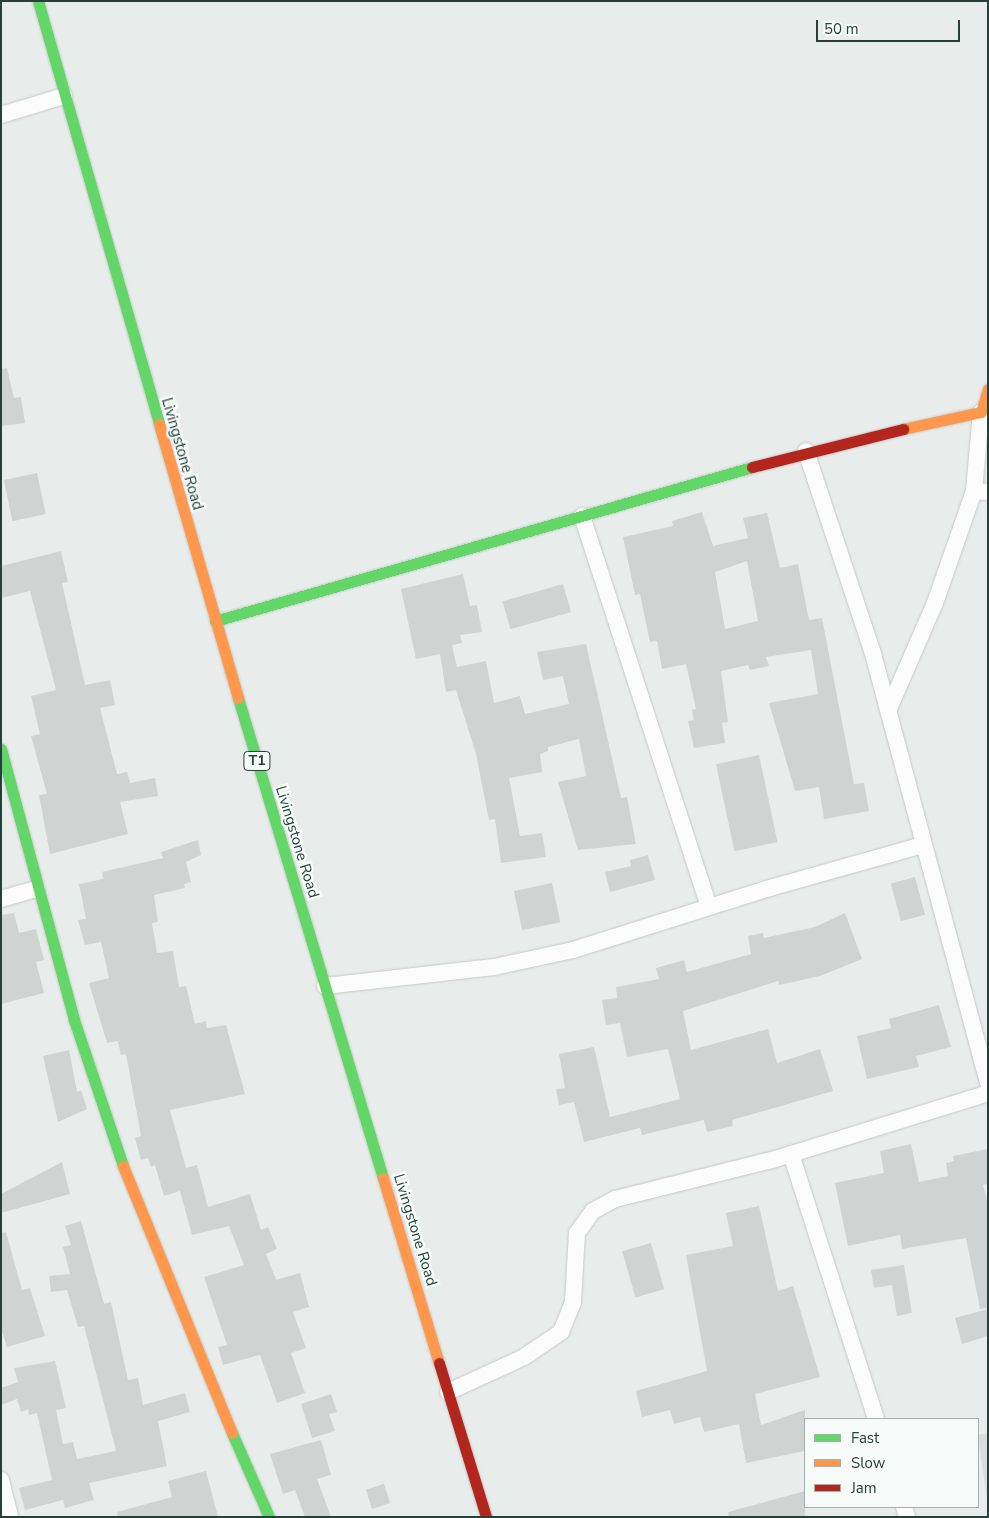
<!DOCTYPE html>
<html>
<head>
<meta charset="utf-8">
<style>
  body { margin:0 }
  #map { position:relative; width:989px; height:1518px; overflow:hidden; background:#e8edeb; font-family:"Nunito Sans",sans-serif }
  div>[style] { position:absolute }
  .built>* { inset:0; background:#d6dedb }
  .building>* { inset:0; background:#cfd4d2; transform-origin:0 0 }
  .roads { filter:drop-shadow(0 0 1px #c5cac8) drop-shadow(0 0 1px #c5cac8) }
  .street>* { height:16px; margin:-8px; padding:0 8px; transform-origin:8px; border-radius:8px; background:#fcfcfc }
  .fast>* { height:11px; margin:-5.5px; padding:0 5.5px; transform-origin:5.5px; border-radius:5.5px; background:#63d668 }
  .slow>* { height:11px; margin:-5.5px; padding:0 5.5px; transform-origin:5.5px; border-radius:5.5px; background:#ff974d }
  .jam>* { height:11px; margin:-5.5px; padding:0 5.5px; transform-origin:5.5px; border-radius:5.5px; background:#b3261e }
  span { translate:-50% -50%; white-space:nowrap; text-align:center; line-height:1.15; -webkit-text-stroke:5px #f7fbf9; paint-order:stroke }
  .shield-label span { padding:1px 4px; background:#f7fbf9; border:1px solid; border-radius:4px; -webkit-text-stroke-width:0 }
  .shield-label { font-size:14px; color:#24423a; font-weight:700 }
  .street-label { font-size:15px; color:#24423a }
  .frame { position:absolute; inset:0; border:2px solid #24423a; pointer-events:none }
  .legend { position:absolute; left:804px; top:1418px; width:175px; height:90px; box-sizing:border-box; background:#f7fbf9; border:1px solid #a3b1ad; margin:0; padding:6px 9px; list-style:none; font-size:15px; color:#24423a }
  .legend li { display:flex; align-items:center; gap:10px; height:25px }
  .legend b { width:25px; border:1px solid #a3b1ad }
  .scale { position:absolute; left:816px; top:20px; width:144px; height:22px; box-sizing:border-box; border:2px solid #24423a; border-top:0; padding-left:6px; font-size:15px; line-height:18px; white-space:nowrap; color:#24423a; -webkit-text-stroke:4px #f7fbf9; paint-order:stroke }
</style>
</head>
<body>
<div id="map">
  <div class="built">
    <i style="clip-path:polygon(988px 1433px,988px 1507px,978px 1435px)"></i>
  </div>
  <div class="building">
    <i style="clip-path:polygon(7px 368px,14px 398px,21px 397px,25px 423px,1px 426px,1px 369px)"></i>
    <i style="left:37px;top:473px;width:42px;height:34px;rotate:78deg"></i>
    <i style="clip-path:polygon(evenodd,702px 512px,713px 546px,748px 538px,743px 518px,767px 513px,780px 568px,798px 564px,809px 620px,822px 618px,854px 784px,864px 783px,869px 811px,824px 819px,819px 787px,795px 791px,769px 703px,818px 694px,811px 650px,766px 657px,769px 666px,750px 670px,748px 665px,721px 671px,728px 722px,722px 723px,725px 743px,694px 748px,688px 721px,694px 720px,692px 710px,696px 709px,686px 664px,662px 669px,657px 641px,650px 642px,640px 594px,635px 595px,623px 537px,673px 526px,672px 521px,702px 512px,747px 561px,758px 621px,725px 629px,715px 572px,747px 561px)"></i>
    <i style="clip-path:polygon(61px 551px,68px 582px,62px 583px,85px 685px,110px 680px,115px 705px,100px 708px,117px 774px,127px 772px,130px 783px,155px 778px,158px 796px,120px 802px,128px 834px,50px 854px,39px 795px,47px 794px,31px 736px,40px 734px,31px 696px,56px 690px,30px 591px,1px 598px,1px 566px)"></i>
    <i style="clip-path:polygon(463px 574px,470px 606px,477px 605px,482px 632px,460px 635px,462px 643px,452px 645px,457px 667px,486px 661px,494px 703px,520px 696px,525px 714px,569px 704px,563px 676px,543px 680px,537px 652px,586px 644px,621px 798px,627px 797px,636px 844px,578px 850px,558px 782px,586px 776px,579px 739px,548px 747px,548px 751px,540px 754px,542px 772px,509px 778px,520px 836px,542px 833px,546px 857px,501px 863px,495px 819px,489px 820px,476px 754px,456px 690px,446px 692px,440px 654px,416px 659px,401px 589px)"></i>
    <i style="left:563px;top:584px;width:29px;height:63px;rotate:74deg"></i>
    <i style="left:759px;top:755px;width:89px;height:44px;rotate:78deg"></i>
    <i style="clip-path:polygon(198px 840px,201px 855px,186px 862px,191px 882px,184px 884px,185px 888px,154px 895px,158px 922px,152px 923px,157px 953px,173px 951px,179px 987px,186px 986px,195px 1024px,206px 1021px,207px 1028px,226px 1025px,245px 1094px,170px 1110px,186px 1168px,197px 1165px,208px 1207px,250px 1194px,261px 1230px,268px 1227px,277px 1249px,266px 1254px,276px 1280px,300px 1273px,309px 1307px,293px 1312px,306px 1348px,291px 1353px,305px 1393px,277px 1403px,260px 1355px,223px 1365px,218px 1347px,227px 1345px,204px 1277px,244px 1265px,229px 1226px,192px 1235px,180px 1191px,164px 1196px,155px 1165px,151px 1167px,148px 1158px,141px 1160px,135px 1138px,141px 1136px,126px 1054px,121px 1055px,118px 1041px,107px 1043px,89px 983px,109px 978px,101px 942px,85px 945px,78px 920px,86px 919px,79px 884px,103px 879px,102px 872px,163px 858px,161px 852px)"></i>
    <i style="clip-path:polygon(648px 855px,655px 880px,610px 892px,605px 872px,631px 866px,630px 860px)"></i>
    <i style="left:915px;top:877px;width:39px;height:25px;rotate:75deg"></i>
    <i style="left:552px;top:883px;width:40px;height:39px;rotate:78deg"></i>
    <i style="clip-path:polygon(14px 913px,19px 933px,36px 929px,44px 960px,36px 962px,44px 993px,1px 1004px,1px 915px)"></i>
    <i style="clip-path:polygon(845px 913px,862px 959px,820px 976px,779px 985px,778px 981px,683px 1011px,691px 1050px,768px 1029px,777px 1063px,820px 1049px,833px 1091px,732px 1120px,733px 1126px,707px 1132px,704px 1120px,642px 1135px,640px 1128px,584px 1142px,574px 1102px,559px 1105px,556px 1089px,565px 1088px,559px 1054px,594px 1047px,610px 1117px,680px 1099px,668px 1049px,627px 1057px,620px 1023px,606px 1025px,602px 1000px,617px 998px,616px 987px,659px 979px,656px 968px,684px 960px,687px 972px,751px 954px,748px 936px,763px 933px,764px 938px,815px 927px)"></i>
    <i style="clip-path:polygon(939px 1005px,951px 1047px,916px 1056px,919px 1067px,867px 1079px,857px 1036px,891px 1028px,889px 1019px)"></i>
    <i style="clip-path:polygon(69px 1050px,77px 1092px,81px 1090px,87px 1109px,58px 1122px,43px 1056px)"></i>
    <i style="clip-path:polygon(911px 1144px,919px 1182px,948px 1176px,946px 1163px,954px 1161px,953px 1156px,988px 1149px,988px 1184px,983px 1185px,988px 1203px,988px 1308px,980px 1309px,966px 1238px,902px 1249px,900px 1235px,848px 1246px,835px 1183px,884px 1173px,880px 1151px)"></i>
    <i style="clip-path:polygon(62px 1162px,70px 1194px,1px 1213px,1px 1194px)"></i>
    <i style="clip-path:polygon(759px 1206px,778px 1291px,793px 1286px,820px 1377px,755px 1394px,761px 1425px,805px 1410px,805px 1451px,746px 1463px,739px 1424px,704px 1432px,700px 1417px,674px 1424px,670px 1410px,642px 1417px,636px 1391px,707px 1371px,686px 1255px,733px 1246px,726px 1213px)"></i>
    <i style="clip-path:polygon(81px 1221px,104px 1304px,111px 1302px,128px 1380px,138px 1378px,143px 1405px,185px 1393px,190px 1412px,158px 1421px,167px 1466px,89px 1483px,94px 1500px,65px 1508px,63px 1500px,25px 1510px,19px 1488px,52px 1480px,37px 1413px,29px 1415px,28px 1409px,21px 1412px,17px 1399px,1px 1405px,1px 1388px,18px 1382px,14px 1368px,55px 1361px,66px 1408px,56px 1410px,63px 1444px,73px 1442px,77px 1459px,116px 1451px,84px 1326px,78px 1327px,67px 1290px,51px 1292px,49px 1276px,70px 1274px,63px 1247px,71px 1245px,65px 1226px)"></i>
    <i style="clip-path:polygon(6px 1232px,22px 1290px,30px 1288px,45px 1336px,7px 1347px,1px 1328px,1px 1233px)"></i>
    <i style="left:651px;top:1243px;width:48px;height:30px;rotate:74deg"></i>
    <i style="clip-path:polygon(904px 1265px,912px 1313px,897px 1316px,892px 1285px,874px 1288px,871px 1270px)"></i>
    <i style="clip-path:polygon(988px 1309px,988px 1336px,962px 1344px,955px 1318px)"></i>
    <i style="clip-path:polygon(331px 1394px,337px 1412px,329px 1414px,335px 1431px,312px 1438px,301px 1404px)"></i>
    <i style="clip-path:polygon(321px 1440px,331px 1475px,317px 1479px,331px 1517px,305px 1517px,295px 1490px,283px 1494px,270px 1454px)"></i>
    <i style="clip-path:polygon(206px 1471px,218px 1517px,118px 1517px,117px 1512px,172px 1497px,168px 1481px)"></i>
    <i style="left:384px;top:1484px;width:20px;height:19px;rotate:72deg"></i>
    <i style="clip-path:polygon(805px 1491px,805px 1517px,729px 1517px,728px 1512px)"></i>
  </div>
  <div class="roads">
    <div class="street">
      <i style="left:1px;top:115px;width:66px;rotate:-16.8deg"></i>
      <i style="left:806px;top:451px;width:210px;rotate:71.7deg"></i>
      <i style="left:872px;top:650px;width:447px;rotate:75deg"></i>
      <i style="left:974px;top:491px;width:79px;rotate:-84.9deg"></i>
      <i style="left:582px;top:516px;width:411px;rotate:72deg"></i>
      <i style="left:888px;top:711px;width:118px;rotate:-66.5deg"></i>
      <i style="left:935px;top:603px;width:119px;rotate:-70.8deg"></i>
      <i style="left:974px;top:491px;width:14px;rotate:4deg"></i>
      <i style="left:1px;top:899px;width:37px;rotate:-16deg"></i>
      <i style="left:325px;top:986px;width:170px;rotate:-6.4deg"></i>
      <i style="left:494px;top:967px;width:81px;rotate:-12.1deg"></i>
      <i style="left:573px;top:950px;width:207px;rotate:-17.5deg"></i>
      <i style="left:770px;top:888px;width:159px;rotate:-15.7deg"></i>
      <i style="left:791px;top:1154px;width:278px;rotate:72.2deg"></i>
      <i style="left:448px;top:1392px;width:84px;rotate:-24.7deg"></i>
      <i style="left:524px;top:1357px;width:45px;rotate:-34deg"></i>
      <i style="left:561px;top:1332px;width:32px;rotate:-68deg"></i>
      <i style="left:573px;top:1302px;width:69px;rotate:-86.7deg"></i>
      <i style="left:577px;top:1233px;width:27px;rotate:-54deg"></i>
      <i style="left:593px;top:1211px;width:25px;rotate:-29deg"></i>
      <i style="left:615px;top:1199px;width:162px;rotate:-14deg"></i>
      <i style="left:772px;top:1160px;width:226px;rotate:-17.2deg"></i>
      <i style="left:1px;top:1480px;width:38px;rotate:76deg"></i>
      <i style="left:904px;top:1507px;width:10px;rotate:73deg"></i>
    </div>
    <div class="fast">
      <i style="left:38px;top:1px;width:440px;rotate:74deg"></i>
      <i style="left:215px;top:621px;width:559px;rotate:-16deg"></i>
      <i style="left:238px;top:698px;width:501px;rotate:73.19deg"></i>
      <i style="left:1px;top:749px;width:281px;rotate:74.9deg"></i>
      <i style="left:74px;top:1020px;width:154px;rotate:71.4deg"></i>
      <i style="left:232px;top:1433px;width:92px;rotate:66.2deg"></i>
    </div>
    <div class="slow">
      <i style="left:159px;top:424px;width:285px;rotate:73.9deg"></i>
      <i style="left:903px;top:429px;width:80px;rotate:-12.3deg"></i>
      <i style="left:981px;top:412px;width:24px;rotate:-73deg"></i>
      <i style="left:123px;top:1166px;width:288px;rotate:67.8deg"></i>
      <i style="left:383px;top:1178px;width:193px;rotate:73.2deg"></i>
    </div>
    <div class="jam">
      <i style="left:752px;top:467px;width:156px;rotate:-14.1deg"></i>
      <i style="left:439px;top:1363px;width:161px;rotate:73deg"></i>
    </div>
  </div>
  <div class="shield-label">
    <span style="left:257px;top:761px">T1</span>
  </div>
  <div class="street-label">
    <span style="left:182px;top:454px;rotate:74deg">Livingstone Road</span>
    <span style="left:297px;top:842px;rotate:73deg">Livingstone Road</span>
    <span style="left:415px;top:1230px;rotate:73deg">Livingstone Road</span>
  </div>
  <div class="frame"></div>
  <ul class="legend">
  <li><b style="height:6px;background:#63d668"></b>Fast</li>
  <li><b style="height:6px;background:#ff974d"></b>Slow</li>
  <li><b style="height:6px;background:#b3261e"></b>Jam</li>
  </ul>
  <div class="scale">50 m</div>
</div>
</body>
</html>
